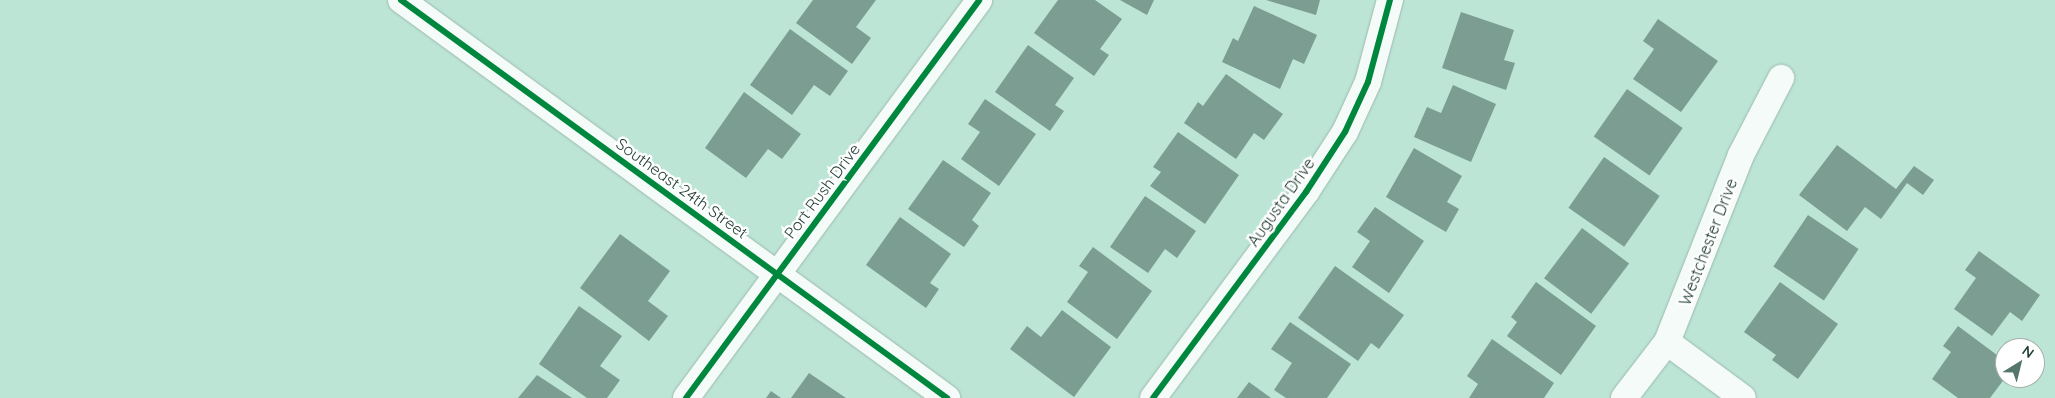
<!DOCTYPE html>
<html>
<head>
<meta charset="utf-8">
<style>
  body { margin:0 }
  #map { position:relative; width:2055px; height:398px; overflow:hidden; background:#bde5d6; font-family:Quicksand,sans-serif }
  div>[style] { position:absolute }
  .building>* { inset:0; background:#7c9d92; transform-origin:0 0 }
  .roads { filter:drop-shadow(0 0 1px #9bbaaf) drop-shadow(0 0 1px #9bbaaf) }
  .street>* { height:26px; margin:-13px; padding:0 13px; transform-origin:13px; border-radius:13px; background:#f5fbf9 }
  .cycleway>* { height:6px; margin:-3px; padding:0 3px; transform-origin:3px; border-radius:3px; background:#00873e }
  span { translate:-50% -50%; white-space:nowrap; text-align:center; line-height:1.15; -webkit-text-stroke:5px #fff; paint-order:stroke }
  .street-label { font-size:16px; color:#1d3a31 }
  .north { position:absolute; left:1995px; top:338px; width:50px; height:50px; box-sizing:border-box; background:#fff; border:1px solid #a5b0ad; border-radius:50%; rotate:36deg; font-size:14px; font-weight:700; line-height:20px; text-align:center; color:#1d3a31 }
  .north::after { content:''; display:block; margin:auto; width:18px; height:22px; background:#55766b; clip-path:polygon(50% 0,100% 100%,50% 72%,0 100%) }
</style>
</head>
<body>
<div id="map">
  <div class="building">
    <i style="clip-path:polygon(813px 0,876px 0,856px 27px,871px 38px,852px 64px,796px 23px)"></i>
    <i style="clip-path:polygon(1058px 0,1095px 0,1122px 19px,1100px 49px,1109px 55px,1094px 76px,1034px 33px)"></i>
    <i style="clip-path:polygon(1120px 0,1154px 0,1147px 15px)"></i>
    <i style="clip-path:polygon(1266px 0,1320px 0,1316px 15px)"></i>
    <i style="clip-path:polygon(1254px 6px,1317px 35px,1304px 64px,1293px 59px,1280px 89px,1222px 62px,1233px 38px,1238px 41px)"></i>
    <i style="clip-path:polygon(1461px 12px,1514px 30px,1504px 60px,1515px 63px,1506px 90px,1442px 68px)"></i>
    <i style="clip-path:polygon(1658px 19px,1718px 61px,1681px 112px,1633px 79px,1654px 49px,1643px 41px)"></i>
    <i style="clip-path:polygon(790px 29px,848px 71px,830px 96px,814px 85px,792px 115px,750px 85px)"></i>
    <i style="clip-path:polygon(1028px 45px,1074px 78px,1055px 105px,1064px 111px,1050px 131px,995px 92px)"></i>
    <i style="clip-path:polygon(1226px 74px,1283px 114px,1264px 140px,1254px 133px,1236px 159px,1184px 123px,1198px 102px,1203px 106px)"></i>
    <i style="clip-path:polygon(1453px 85px,1496px 104px,1471px 162px,1414px 137px,1427px 107px,1441px 113px)"></i>
    <i style="left:1627px;top:89px;width:68px;height:58px;rotate:35deg"></i>
    <i style="clip-path:polygon(744px 92px,801px 134px,782px 159px,768px 149px,746px 178px,705px 148px)"></i>
    <i style="clip-path:polygon(985px 99px,1036px 134px,999px 186px,961px 159px,980px 132px,968px 124px)"></i>
    <i style="clip-path:polygon(1178px 132px,1239px 175px,1205px 224px,1150px 186px,1161px 172px,1153px 167px)"></i>
    <i style="clip-path:polygon(1837px 145px,1896px 189px,1914px 166px,1934px 180px,1923px 195px,1907px 183px,1881px 219px,1865px 207px,1847px 231px,1799px 195px)"></i>
    <i style="clip-path:polygon(1414px 148px,1462px 176px,1447px 202px,1459px 209px,1446px 232px,1386px 197px)"></i>
    <i style="left:1604px;top:157px;width:68px;height:62px;rotate:35deg"></i>
    <i style="clip-path:polygon(943px 160px,991px 193px,972px 220px,979px 226px,964px 247px,908px 209px)"></i>
    <i style="clip-path:polygon(1145px 196px,1196px 231px,1177px 258px,1165px 249px,1148px 273px,1110px 247px)"></i>
    <i style="clip-path:polygon(1375px 207px,1424px 241px,1389px 293px,1352px 267px,1370px 241px,1357px 232px)"></i>
    <i style="left:1808px;top:215px;width:61px;height:62px;rotate:34deg"></i>
    <i style="clip-path:polygon(900px 217px,951px 254px,930px 283px,939px 289px,926px 308px,866px 265px)"></i>
    <i style="left:1582px;top:228px;width:59px;height:63px;rotate:37deg"></i>
    <i style="clip-path:polygon(620px 234px,670px 271px,648px 301px,668px 316px,649px 341px,580px 288px)"></i>
    <i style="clip-path:polygon(1093px 247px,1152px 291px,1117px 339px,1067px 302px,1088px 272px,1079px 266px)"></i>
    <i style="clip-path:polygon(1979px 251px,2040px 295px,2022px 321px,2010px 312px,1992px 336px,1954px 309px,1976px 278px,1965px 270px)"></i>
    <i style="clip-path:polygon(1335px 266px,1404px 315px,1379px 349px,1371px 343px,1358px 361px,1298px 318px)"></i>
    <i style="clip-path:polygon(1536px 282px,1596px 326px,1561px 375px,1507px 336px,1517px 322px,1511px 317px)"></i>
    <i style="clip-path:polygon(1780px 282px,1838px 324px,1798px 379px,1772px 360px,1776px 355px,1744px 332px)"></i>
    <i style="clip-path:polygon(579px 306px,622px 336px,600px 366px,620px 380px,607px 398px,587px 398px,539px 364px)"></i>
    <i style="clip-path:polygon(1062px 310px,1111px 347px,1074px 397px,1010px 349px,1027px 326px,1041px 337px)"></i>
    <i style="clip-path:polygon(1290px 322px,1351px 364px,1327px 398px,1286px 398px,1274px 390px,1292px 363px,1271px 349px)"></i>
    <i style="clip-path:polygon(1958px 326px,2005px 361px,2005px 378px,1990px 398px,1958px 398px,1932px 379px,1951px 352px,1943px 346px)"></i>
    <i style="clip-path:polygon(1492px 339px,1554px 383px,1544px 398px,1469px 398px,1478px 384px,1467px 376px)"></i>
    <i style="clip-path:polygon(809px 373px,846px 398px,791px 398px)"></i>
    <i style="clip-path:polygon(537px 375px,572px 398px,518px 398px)"></i>
    <i style="clip-path:polygon(1249px 382px,1271px 398px,1237px 398px)"></i>
    <i style="clip-path:polygon(771px 391px,781px 398px,766px 398px)"></i>
  </div>
  <div class="roads">
    <div class="street">
      <i style="left:401px;top:0;width:676px;rotate:36.09deg"></i>
      <i style="left:1667px;top:342px;width:94px;rotate:36.4deg"></i>
      <i style="left:686px;top:398px;width:494px;rotate:-53.6deg"></i>
      <i style="left:1153px;top:398px;width:257px;rotate:-53.4deg"></i>
      <i style="left:1306px;top:192px;width:72px;rotate:-57deg"></i>
      <i style="left:1345px;top:132px;width:55px;rotate:-65.3deg"></i>
      <i style="left:1368px;top:82px;width:85px;rotate:-75deg"></i>
      <i style="left:1624px;top:398px;width:71px;rotate:-52.5deg"></i>
      <i style="left:1667px;top:342px;width:201px;rotate:-68.4deg"></i>
      <i style="left:1741px;top:155px;width:87px;rotate:-62.5deg"></i>
    </div>
  </div>
  <div class="cycleway">
    <i style="left:401px;top:0;width:676px;rotate:36.09deg"></i>
    <i style="left:686px;top:398px;width:494px;rotate:-53.6deg"></i>
    <i style="left:1153px;top:398px;width:257px;rotate:-53.4deg"></i>
    <i style="left:1306px;top:192px;width:72px;rotate:-57deg"></i>
    <i style="left:1345px;top:132px;width:55px;rotate:-65.3deg"></i>
    <i style="left:1368px;top:82px;width:85px;rotate:-75deg"></i>
  </div>
  <div class="street-label">
    <span style="left:682px;top:188px;rotate:36deg">Southeast 24th Street</span>
    <span style="left:822px;top:191px;rotate:-53deg">Port Rush Drive</span>
    <span style="left:1281px;top:202px;rotate:-55deg">Augusta Drive</span>
    <span style="left:1708px;top:242px;rotate:-69deg">Westchester Drive</span>
  </div>
  <div class="north">N</div>
</div>
</body>
</html>
